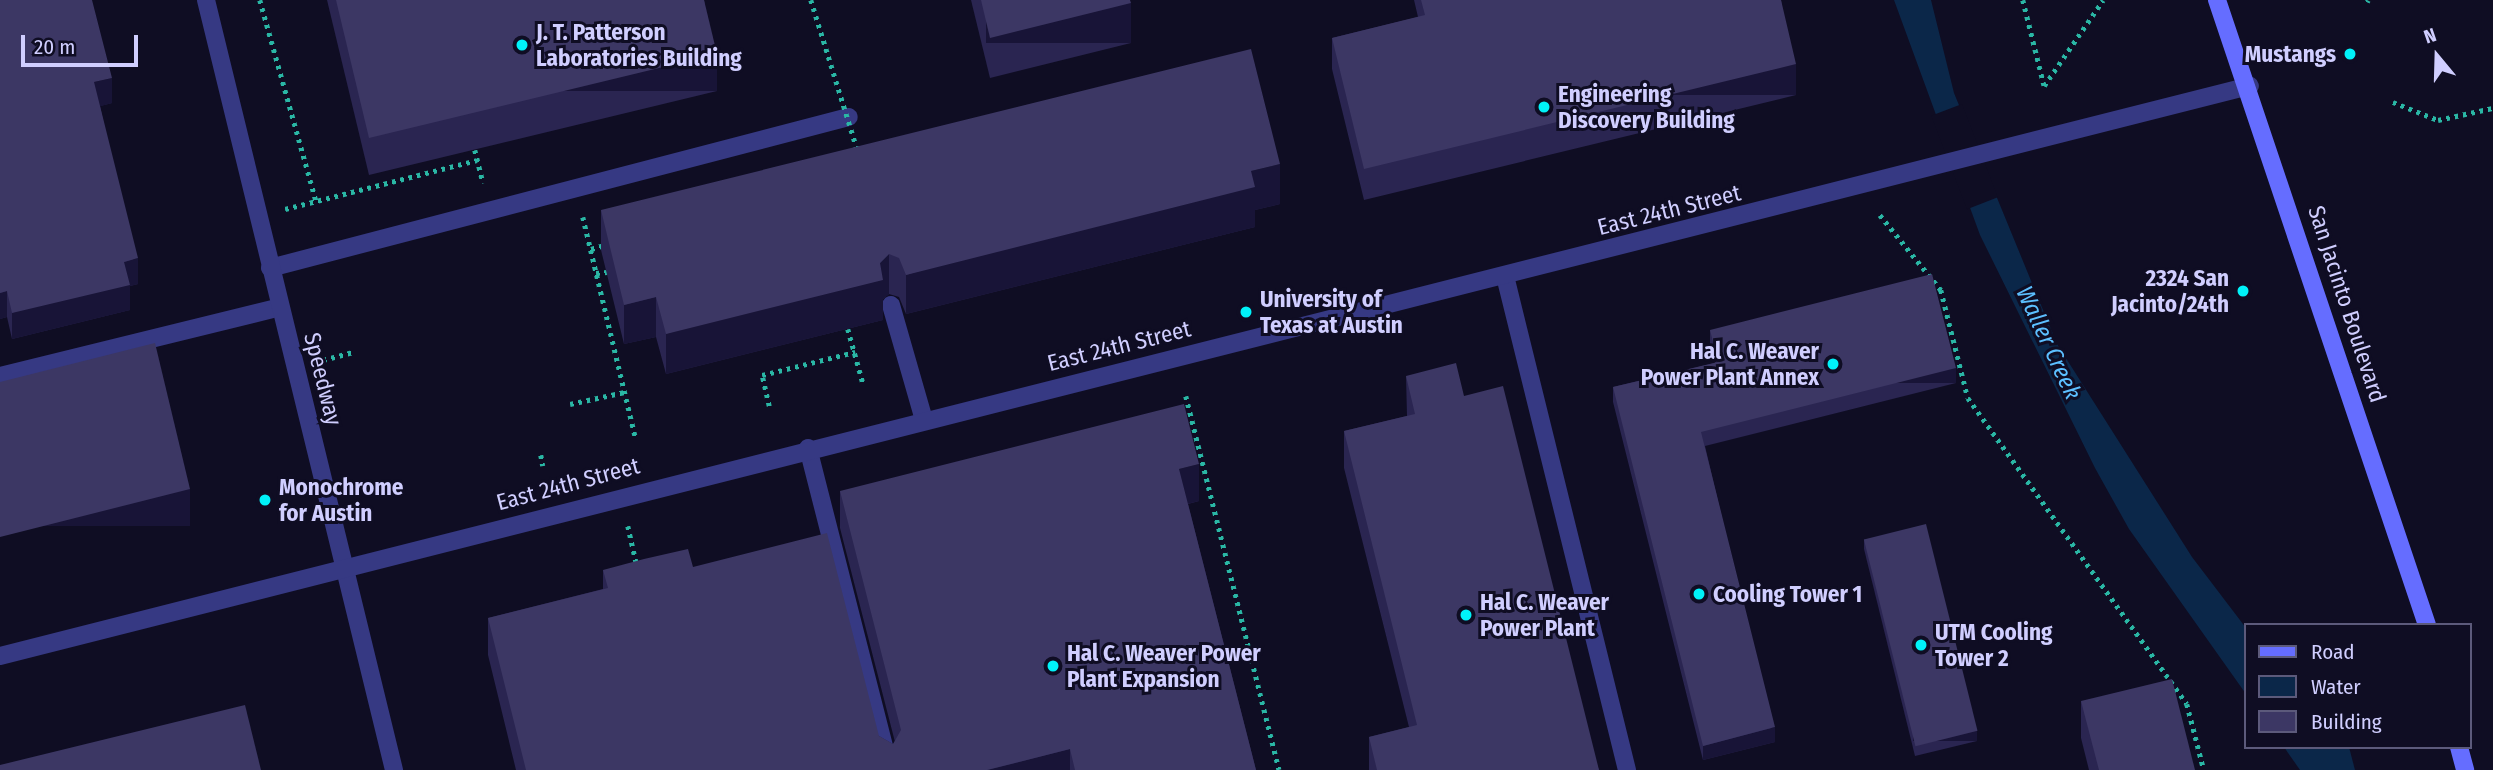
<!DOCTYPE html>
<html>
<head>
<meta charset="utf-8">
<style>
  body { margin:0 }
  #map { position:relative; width:2493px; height:770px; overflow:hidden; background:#0f0d23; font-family:"Fira Sans Condensed",sans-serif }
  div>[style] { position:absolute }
  .water>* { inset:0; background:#0b2749 }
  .pier>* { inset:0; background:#0f0d23; transform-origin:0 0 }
  .path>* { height:4.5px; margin-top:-2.25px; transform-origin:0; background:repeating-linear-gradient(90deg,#2ab7a5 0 3.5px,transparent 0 8.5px) }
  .lane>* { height:18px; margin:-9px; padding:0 9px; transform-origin:9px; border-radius:9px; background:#363983 }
  .street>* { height:18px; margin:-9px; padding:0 9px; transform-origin:9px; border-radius:9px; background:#363983 }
  .secondary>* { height:18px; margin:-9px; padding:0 9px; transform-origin:9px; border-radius:9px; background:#656dff }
  .path-bridge>* { height:4.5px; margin-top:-2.25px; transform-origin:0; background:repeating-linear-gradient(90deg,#2ab7a5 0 3.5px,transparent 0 8.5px) }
  .wall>* { inset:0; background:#2a2551 }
  .shaded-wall>* { inset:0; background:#181437; transform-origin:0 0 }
  .building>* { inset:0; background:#3c3764; transform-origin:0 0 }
  .dots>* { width:19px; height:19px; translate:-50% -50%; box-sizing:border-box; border:4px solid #0f0d23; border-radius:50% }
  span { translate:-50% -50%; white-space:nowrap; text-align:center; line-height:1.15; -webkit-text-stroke:6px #0f0d23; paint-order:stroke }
  .poi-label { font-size:23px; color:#d0ceff; font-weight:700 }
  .left { translate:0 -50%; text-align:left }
  .right { translate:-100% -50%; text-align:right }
  .street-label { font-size:23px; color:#d0ceff }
  .water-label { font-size:24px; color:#5cbfff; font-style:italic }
  .legend { position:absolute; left:2244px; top:623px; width:228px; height:126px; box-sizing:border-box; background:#0f0d23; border:2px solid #5c5a7b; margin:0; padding:9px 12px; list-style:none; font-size:21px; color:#d0ceff }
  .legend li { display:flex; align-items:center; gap:14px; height:35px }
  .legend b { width:35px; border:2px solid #5c5a7b }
  .north { position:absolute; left:2402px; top:21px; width:70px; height:70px; -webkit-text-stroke:5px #0f0d23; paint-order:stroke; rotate:341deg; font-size:19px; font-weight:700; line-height:28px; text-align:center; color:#d0ceff }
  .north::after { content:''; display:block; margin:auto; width:24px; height:32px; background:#d0ceff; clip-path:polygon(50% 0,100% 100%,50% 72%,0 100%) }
  .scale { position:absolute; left:21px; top:35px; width:117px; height:32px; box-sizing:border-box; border:4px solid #d0ceff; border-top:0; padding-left:9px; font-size:21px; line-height:24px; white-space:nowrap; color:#d0ceff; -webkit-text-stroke:5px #0f0d23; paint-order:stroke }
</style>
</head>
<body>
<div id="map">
  <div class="water">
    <i style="clip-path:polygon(1894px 0,1931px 0,1954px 93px,2057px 344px,2192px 557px,2246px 628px,2246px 694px,2129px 529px,2095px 468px,1980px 235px)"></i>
    <i style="clip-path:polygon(2284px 747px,2349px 747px,2355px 770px,2300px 770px)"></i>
  </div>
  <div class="pier">
    <i style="left:1962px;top:104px;width:100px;height:33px;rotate:69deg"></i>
  </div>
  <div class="path">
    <i style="left:260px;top:0;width:209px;rotate:74.4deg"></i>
    <i style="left:2023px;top:0;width:88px;rotate:76.1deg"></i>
    <i style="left:2367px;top:2px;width:2px;rotate:-63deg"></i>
    <i style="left:2044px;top:86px;width:104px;rotate:-55.5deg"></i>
    <i style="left:2393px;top:102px;width:48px;rotate:21.8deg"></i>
    <i style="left:2438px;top:120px;width:56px;rotate:-12.3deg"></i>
    <i style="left:475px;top:150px;width:34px;rotate:76deg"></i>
    <i style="left:285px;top:209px;width:198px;rotate:-14.3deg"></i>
    <i style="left:1880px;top:215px;width:97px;rotate:50.9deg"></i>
    <i style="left:1941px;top:290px;width:111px;rotate:76deg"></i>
    <i style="left:1968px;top:398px;width:376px;rotate:54.4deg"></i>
    <i style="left:2187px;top:704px;width:68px;rotate:75.6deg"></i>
    <i style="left:583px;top:217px;width:229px;rotate:76.6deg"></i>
    <i style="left:591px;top:249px;width:17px;rotate:-17deg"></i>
    <i style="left:596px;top:273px;width:11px;rotate:-5deg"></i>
    <i style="left:848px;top:329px;width:56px;rotate:74.5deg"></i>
    <i style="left:323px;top:360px;width:31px;rotate:-15deg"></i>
    <i style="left:1186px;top:396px;width:385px;rotate:76deg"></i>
    <i style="left:570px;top:404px;width:56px;rotate:-12.3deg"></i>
    <i style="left:769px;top:406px;width:32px;rotate:-103deg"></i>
    <i style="left:762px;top:375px;width:96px;rotate:-13.9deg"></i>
    <i style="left:541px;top:455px;width:11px;rotate:80deg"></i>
    <i style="left:628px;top:526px;width:41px;rotate:77.3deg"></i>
  </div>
  <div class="lane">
    <i style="left:270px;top:268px;width:598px;rotate:-14.62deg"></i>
    <i style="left:1505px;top:276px;width:509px;rotate:76.13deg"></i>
    <i style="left:891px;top:305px;width:120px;rotate:74deg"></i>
    <i style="left:0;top:376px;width:288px;rotate:-13.8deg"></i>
    <i style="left:808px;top:448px;width:332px;rotate:75.7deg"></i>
  </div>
  <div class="street">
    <i style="left:206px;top:0;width:793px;rotate:76.28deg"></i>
    <i style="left:0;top:656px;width:2321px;rotate:-14.22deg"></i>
  </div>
  <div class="secondary">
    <i style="left:2217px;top:0;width:659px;rotate:71.43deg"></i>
    <i style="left:2459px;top:747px;width:24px;rotate:75deg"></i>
  </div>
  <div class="path-bridge">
    <i style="left:811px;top:0;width:156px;rotate:72.8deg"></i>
  </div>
  <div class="wall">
    <i style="clip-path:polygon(0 0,112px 103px,100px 106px,138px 284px,130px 286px,130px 310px,12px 339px,7px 317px,0 319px)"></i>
    <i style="clip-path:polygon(327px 0,704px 0,717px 91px,369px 175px)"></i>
    <i style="clip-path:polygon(971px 0,1130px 0,1131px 43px,990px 78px)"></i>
    <i style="clip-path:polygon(1414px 0,1781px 0,1796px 95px,1364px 200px,1332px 69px,1332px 38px,1418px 17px)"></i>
    <i style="clip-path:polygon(1280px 204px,1255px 210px,1255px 227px,906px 314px,899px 297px,889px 294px,883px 299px,883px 320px,666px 374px,656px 337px,624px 344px,601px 250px,601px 210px)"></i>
    <i style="clip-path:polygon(1710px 330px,1956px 383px,1705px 446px,1775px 742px,1703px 760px,1613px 402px,1613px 387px,1715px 363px,1710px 344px)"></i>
    <i style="clip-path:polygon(1406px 376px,1464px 396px,1599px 770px,1369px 770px,1369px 737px,1409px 727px,1344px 468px,1344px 431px,1407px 416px)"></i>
    <i style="clip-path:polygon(840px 491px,1199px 501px,1188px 504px,1256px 770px,516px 770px,488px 655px,488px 618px,603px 589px,603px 570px,693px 567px,879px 736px,893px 744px,895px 742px,840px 528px)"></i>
    <i style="clip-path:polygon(1864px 539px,1977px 741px,1915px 756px,1864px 549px)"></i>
    <i style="clip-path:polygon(2081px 701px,2195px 770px,2089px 770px,2081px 738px)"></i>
  </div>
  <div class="shaded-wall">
    <i style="left:1131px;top:3px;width:40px;height:145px;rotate:90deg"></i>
    <i style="left:717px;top:54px;width:37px;height:358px;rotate:90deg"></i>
    <i style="left:1796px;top:64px;width:31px;height:445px;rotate:90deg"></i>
    <i style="clip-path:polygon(112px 78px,112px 103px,94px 108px,94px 82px)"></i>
    <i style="clip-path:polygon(1280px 164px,1280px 204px,1255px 210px,1255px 227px,906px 314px,906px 275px,1251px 171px)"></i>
    <i style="clip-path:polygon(889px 254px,889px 294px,883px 299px,883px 320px,666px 374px,666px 334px,880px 263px)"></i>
    <i style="clip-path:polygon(138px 258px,138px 284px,130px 286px,130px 310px,12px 339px,12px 313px,124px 262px)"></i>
    <i style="clip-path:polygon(7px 291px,7px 317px,0 319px,0 293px)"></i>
    <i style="clip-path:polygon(656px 297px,656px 337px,624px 344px,624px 305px)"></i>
    <i style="left:1956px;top:368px;width:15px;height:263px;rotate:90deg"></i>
    <i style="clip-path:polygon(1199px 464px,1199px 501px,1179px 506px,1179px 469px)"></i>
    <i style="left:190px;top:489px;width:37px;height:196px;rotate:90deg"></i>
    <i style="clip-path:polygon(1775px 727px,1775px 742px,1703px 760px,1703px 746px)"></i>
    <i style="left:1977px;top:731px;width:10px;height:64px;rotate:90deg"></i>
    <i style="clip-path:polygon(1070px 749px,1070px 770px,987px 770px)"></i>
  </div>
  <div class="building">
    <i style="clip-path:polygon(0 0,92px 0,112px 78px,94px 82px,138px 258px,124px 262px,130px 285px,12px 313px,7px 291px,0 293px)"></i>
    <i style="clip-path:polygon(336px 0,704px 0,717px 54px,369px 138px)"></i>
    <i style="clip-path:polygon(981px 0,1130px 0,1131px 3px,990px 38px)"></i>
    <i style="clip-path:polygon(1421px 0,1781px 0,1796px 64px,1364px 169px,1332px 38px,1425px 15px)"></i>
    <i style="clip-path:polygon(1251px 49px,1280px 164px,1251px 171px,1255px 187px,906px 275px,899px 258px,889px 254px,880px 263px,883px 280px,666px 334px,656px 297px,624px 305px,601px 210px)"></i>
    <i style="clip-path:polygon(1932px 274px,1956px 368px,1701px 432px,1775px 727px,1703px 746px,1613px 387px,1718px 362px,1710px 330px)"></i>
    <i style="clip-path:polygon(155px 343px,190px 489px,0 537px,0 382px)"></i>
    <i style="clip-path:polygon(1456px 363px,1464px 396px,1503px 386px,1599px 770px,1377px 770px,1369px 737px,1417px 725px,1344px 431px,1415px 414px,1406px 376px)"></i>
    <i style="clip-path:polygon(1184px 404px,1199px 464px,1179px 469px,1256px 770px,1075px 770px,1070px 749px,987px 770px,526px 770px,488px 618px,608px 588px,603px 570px,644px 559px,688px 549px,693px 567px,827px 533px,879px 736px,893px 744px,901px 730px,840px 491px)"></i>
    <i style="left:1926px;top:524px;width:213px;height:64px;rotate:76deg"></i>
    <i style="clip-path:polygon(2172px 679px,2195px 770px,2099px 770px,2081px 701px)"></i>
    <i style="clip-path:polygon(245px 705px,261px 770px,0 770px,0 765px)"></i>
  </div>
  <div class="dots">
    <i style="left:522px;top:45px;background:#00f2f9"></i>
    <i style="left:2350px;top:54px;background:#00f2f9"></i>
    <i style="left:1544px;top:107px;background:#00f2f9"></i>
    <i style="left:2243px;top:291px;background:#00f2f9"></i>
    <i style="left:1246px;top:312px;background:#00f2f9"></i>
    <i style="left:1833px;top:364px;background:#00f2f9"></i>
    <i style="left:265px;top:500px;background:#00f2f9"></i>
    <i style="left:1699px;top:594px;background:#00f2f9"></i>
    <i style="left:1466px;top:615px;background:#00f2f9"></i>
    <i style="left:1921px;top:645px;background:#00f2f9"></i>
    <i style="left:1053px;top:666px;background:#00f2f9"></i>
  </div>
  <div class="poi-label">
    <span class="left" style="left:536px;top:45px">J. T. Patterson<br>Laboratories Building</span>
    <span class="right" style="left:2336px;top:54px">Mustangs</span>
    <span class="left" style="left:1558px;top:107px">Engineering<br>Discovery Building</span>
    <span class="right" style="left:2229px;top:291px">2324 San<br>Jacinto/24th</span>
    <span class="left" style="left:1260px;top:312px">University of<br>Texas at Austin</span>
    <span class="right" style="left:1819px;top:364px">Hal C. Weaver<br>Power Plant Annex</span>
    <span class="left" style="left:279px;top:500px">Monochrome<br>for Austin</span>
    <span class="left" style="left:1713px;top:594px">Cooling Tower 1</span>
    <span class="left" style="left:1480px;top:615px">Hal C. Weaver<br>Power Plant</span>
    <span class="left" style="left:1935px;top:645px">UTM Cooling<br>Tower 2</span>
    <span class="left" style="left:1067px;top:666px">Hal C. Weaver Power<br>Plant Expansion</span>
  </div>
  <div class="street-label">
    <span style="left:1669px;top:210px;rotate:-14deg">East 24th Street</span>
    <span style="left:2347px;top:304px;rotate:72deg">San Jacinto Boulevard</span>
    <span style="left:1119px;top:346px;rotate:-14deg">East 24th Street</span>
    <span style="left:323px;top:379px;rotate:76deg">Speedway</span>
    <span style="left:568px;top:484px;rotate:-15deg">East 24th Street</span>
  </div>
  <div class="water-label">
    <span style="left:2048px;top:343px;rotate:65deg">Waller Creek</span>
  </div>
  <ul class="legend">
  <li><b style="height:9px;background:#656dff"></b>Road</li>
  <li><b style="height:19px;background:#0b2749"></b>Water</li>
  <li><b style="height:19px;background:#3c3764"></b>Building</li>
  </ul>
  <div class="north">N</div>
  <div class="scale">20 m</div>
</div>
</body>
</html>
